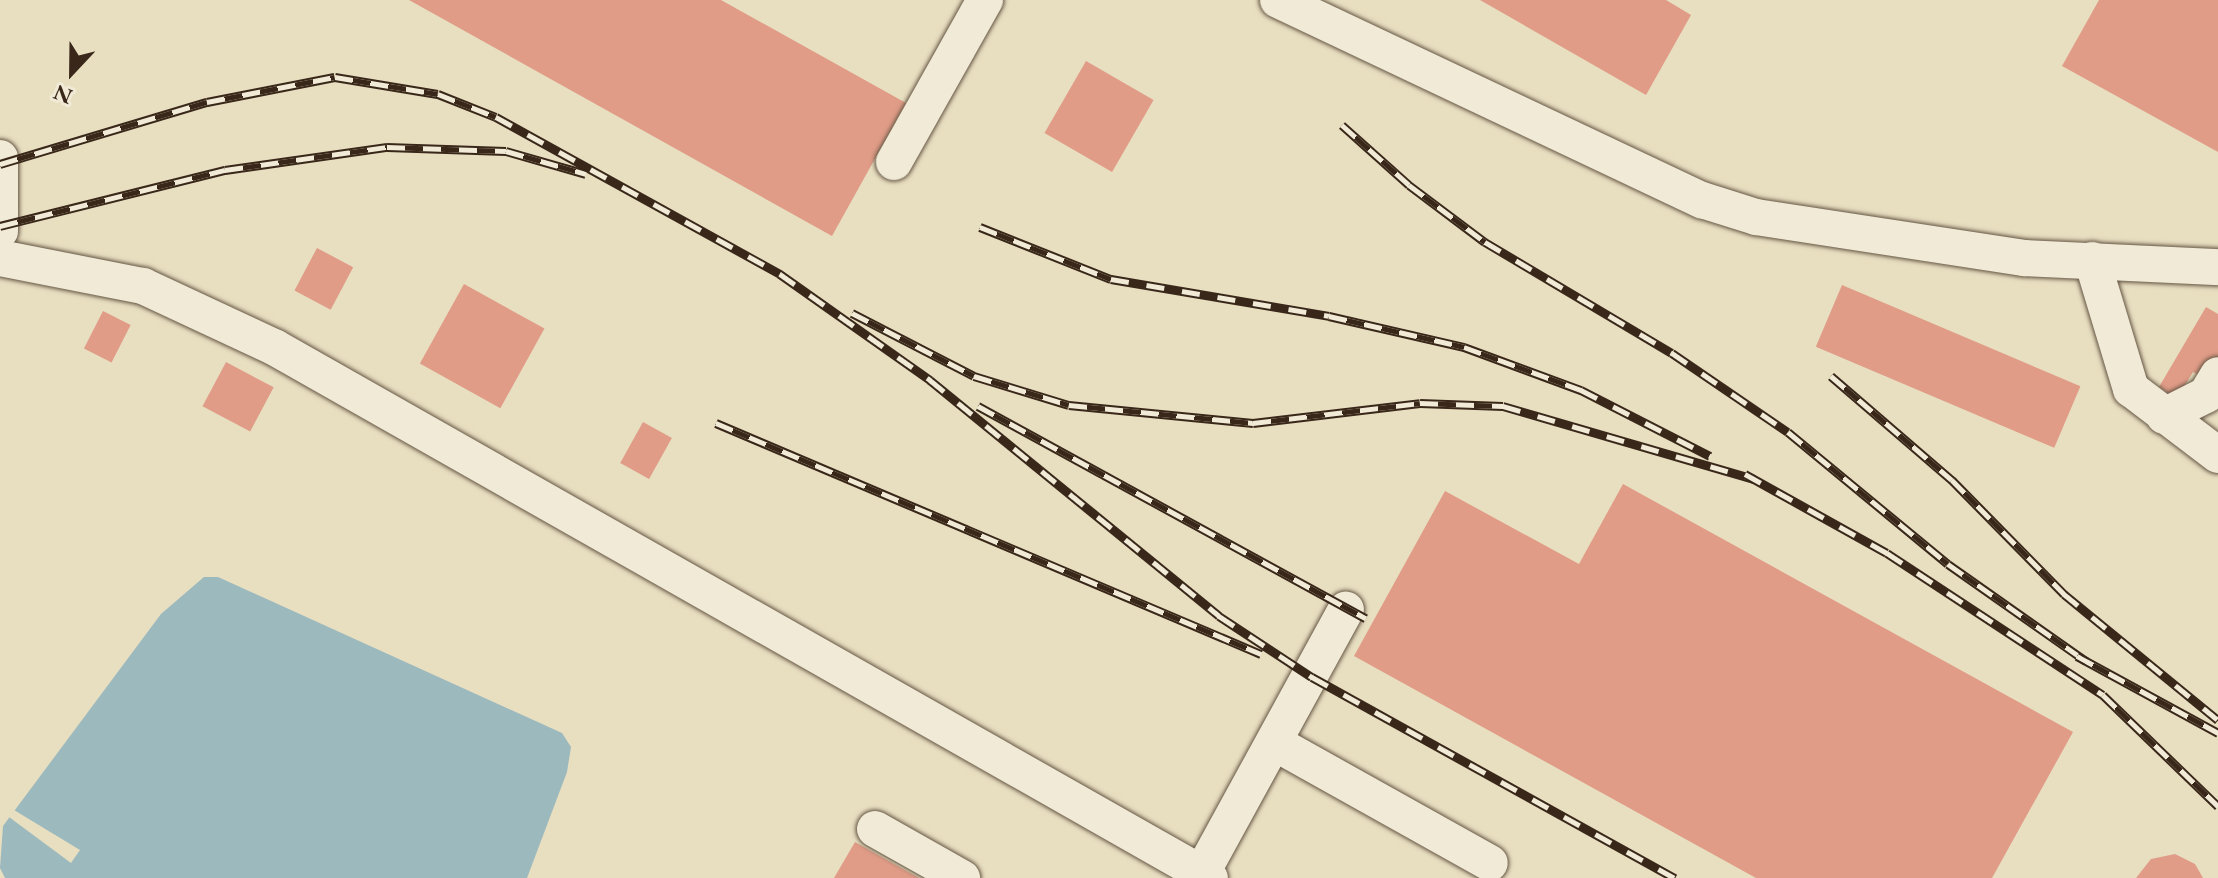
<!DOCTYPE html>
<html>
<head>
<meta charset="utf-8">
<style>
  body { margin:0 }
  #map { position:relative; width:2218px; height:878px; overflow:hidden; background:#e8dec0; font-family:"EB Garamond",serif }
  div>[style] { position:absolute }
  .water>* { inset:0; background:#9cb9be }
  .pier>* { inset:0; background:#e8dec0 }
  .building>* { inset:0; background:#e09c87; transform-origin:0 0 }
  .roads { filter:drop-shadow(0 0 2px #655644) drop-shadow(0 0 2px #655644) }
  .minor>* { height:36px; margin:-18px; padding:0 18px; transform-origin:18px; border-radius:18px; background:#f0ead6 }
  .rail>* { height:9px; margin-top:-4.5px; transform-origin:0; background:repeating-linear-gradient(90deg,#f0ead6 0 18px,#39281a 0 36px); box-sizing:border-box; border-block:2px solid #39281a }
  span { translate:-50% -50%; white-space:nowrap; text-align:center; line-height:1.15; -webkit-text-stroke:6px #f0ead6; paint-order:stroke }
  .north { position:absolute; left:32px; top:32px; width:80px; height:80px; -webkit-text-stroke:6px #f0ead6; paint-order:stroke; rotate:202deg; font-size:22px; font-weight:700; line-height:32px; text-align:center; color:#39281a }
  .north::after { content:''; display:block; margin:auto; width:28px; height:36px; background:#39281a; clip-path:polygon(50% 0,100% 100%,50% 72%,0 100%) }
</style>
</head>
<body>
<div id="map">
  <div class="water">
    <i style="clip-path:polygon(204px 577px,218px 577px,562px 733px,571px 747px,567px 772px,527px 878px,5px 878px,0 868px,3px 826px,161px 614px)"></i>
  </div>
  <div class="pier">
    <i style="clip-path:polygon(14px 810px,80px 850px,71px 863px,9px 817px)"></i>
  </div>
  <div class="building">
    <i style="clip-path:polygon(409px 0,721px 0,906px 103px,832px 236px)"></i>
    <i style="clip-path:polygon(1480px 0,1666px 0,1691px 15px,1646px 95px)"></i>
    <i style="clip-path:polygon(2099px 0,2218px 0,2218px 152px,2062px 66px)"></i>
    <i style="left:1086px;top:61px;width:78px;height:83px;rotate:30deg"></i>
    <i style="left:317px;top:248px;width:41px;height:48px;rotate:28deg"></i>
    <i style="left:464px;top:284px;width:92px;height:91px;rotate:29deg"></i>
    <i style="left:1842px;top:285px;width:259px;height:67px;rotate:23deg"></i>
    <i style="clip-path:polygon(2206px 307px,2218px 314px,2218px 358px,2204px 378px,2193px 372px,2177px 398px,2159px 387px)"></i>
    <i style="left:103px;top:311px;width:31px;height:42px;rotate:27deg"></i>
    <i style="left:226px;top:362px;width:54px;height:50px;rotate:28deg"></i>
    <i style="left:643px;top:422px;width:33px;height:47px;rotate:29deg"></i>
    <i style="clip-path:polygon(1623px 484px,2073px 732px,1992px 878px,1756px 878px,1354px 656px,1445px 491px,1579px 564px)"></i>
    <i style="clip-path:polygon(855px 842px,919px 878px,834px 878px)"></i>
    <i style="clip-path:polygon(2175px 854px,2195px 864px,2203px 878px,2136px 878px,2151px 859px)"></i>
  </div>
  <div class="roads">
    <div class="minor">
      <i style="left:1278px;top:0;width:469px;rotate:25.3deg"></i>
      <i style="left:1702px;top:200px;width:57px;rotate:17.5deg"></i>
      <i style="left:1756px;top:217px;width:272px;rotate:8.7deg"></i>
      <i style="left:2025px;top:258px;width:193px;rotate:2.7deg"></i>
      <i style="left:0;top:158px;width:73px;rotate:90deg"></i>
      <i style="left:894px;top:162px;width:186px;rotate:-60.7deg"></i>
      <i style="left:0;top:258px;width:146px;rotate:11.1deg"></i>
      <i style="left:143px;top:286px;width:145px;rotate:25deg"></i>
      <i style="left:274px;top:347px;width:1076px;rotate:29.57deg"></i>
      <i style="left:2092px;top:260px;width:135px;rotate:73.2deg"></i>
      <i style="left:2131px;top:389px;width:109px;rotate:37.2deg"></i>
      <i style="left:2164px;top:416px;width:47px;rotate:-26.6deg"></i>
      <i style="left:2206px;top:395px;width:23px;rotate:-59deg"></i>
      <i style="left:1275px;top:743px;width:246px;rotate:29.2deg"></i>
      <i style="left:875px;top:829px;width:100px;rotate:29.4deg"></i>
      <i style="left:1199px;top:878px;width:306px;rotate:-61.3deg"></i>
    </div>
  </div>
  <div class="rail">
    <i style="left:1342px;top:125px;width:90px;rotate:41.8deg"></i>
    <i style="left:1409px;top:185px;width:95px;rotate:36.9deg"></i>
    <i style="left:1485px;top:242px;width:217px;rotate:30.7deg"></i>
    <i style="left:1672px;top:353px;width:140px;rotate:34.3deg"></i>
    <i style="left:1788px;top:432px;width:207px;rotate:39.5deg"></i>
    <i style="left:1948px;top:564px;width:169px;rotate:35.1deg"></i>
    <i style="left:0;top:164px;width:216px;rotate:-16.7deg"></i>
    <i style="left:207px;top:102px;width:130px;rotate:-11.1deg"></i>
    <i style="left:335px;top:77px;width:104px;rotate:9.4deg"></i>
    <i style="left:438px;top:94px;width:62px;rotate:21.6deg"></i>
    <i style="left:496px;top:117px;width:325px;rotate:28.9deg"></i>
    <i style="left:780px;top:274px;width:184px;rotate:35.2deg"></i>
    <i style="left:930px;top:380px;width:373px;rotate:39.2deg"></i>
    <i style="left:1219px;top:616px;width:111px;rotate:33.3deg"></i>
    <i style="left:1312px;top:677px;width:415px;rotate:29deg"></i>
    <i style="left:0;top:226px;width:232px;rotate:-14deg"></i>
    <i style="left:225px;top:170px;width:164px;rotate:-8.1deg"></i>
    <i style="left:387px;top:147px;width:119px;rotate:1.9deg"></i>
    <i style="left:506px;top:151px;width:83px;rotate:16deg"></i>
    <i style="left:980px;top:227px;width:141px;rotate:21.7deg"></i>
    <i style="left:1111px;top:279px;width:221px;rotate:9.6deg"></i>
    <i style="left:1329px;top:316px;width:139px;rotate:12.9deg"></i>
    <i style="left:1464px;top:347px;width:125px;rotate:20.2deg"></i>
    <i style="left:1581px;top:390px;width:145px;rotate:27.1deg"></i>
    <i style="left:852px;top:313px;width:137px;rotate:27.3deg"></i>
    <i style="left:974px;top:376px;width:99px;rotate:17deg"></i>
    <i style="left:1069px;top:405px;width:185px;rotate:5.6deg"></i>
    <i style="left:1253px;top:423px;width:168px;rotate:-6.8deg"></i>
    <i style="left:1420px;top:403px;width:83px;rotate:2.1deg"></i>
    <i style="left:1503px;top:406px;width:262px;rotate:16.2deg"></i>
    <i style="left:1831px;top:376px;width:160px;rotate:40.7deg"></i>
    <i style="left:1952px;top:480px;width:160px;rotate:45.5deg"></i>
    <i style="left:2064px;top:594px;width:199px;rotate:39.3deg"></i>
    <i style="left:978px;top:406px;width:442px;rotate:28.7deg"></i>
    <i style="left:716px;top:423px;width:592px;rotate:22.97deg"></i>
    <i style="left:1745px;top:474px;width:162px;rotate:29.1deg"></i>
    <i style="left:1887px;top:553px;width:258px;rotate:33.3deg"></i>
    <i style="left:2103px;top:695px;width:160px;rotate:44deg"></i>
    <i style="left:2077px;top:656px;width:161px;rotate:28.6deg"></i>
  </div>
  <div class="north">N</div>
</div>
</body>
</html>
